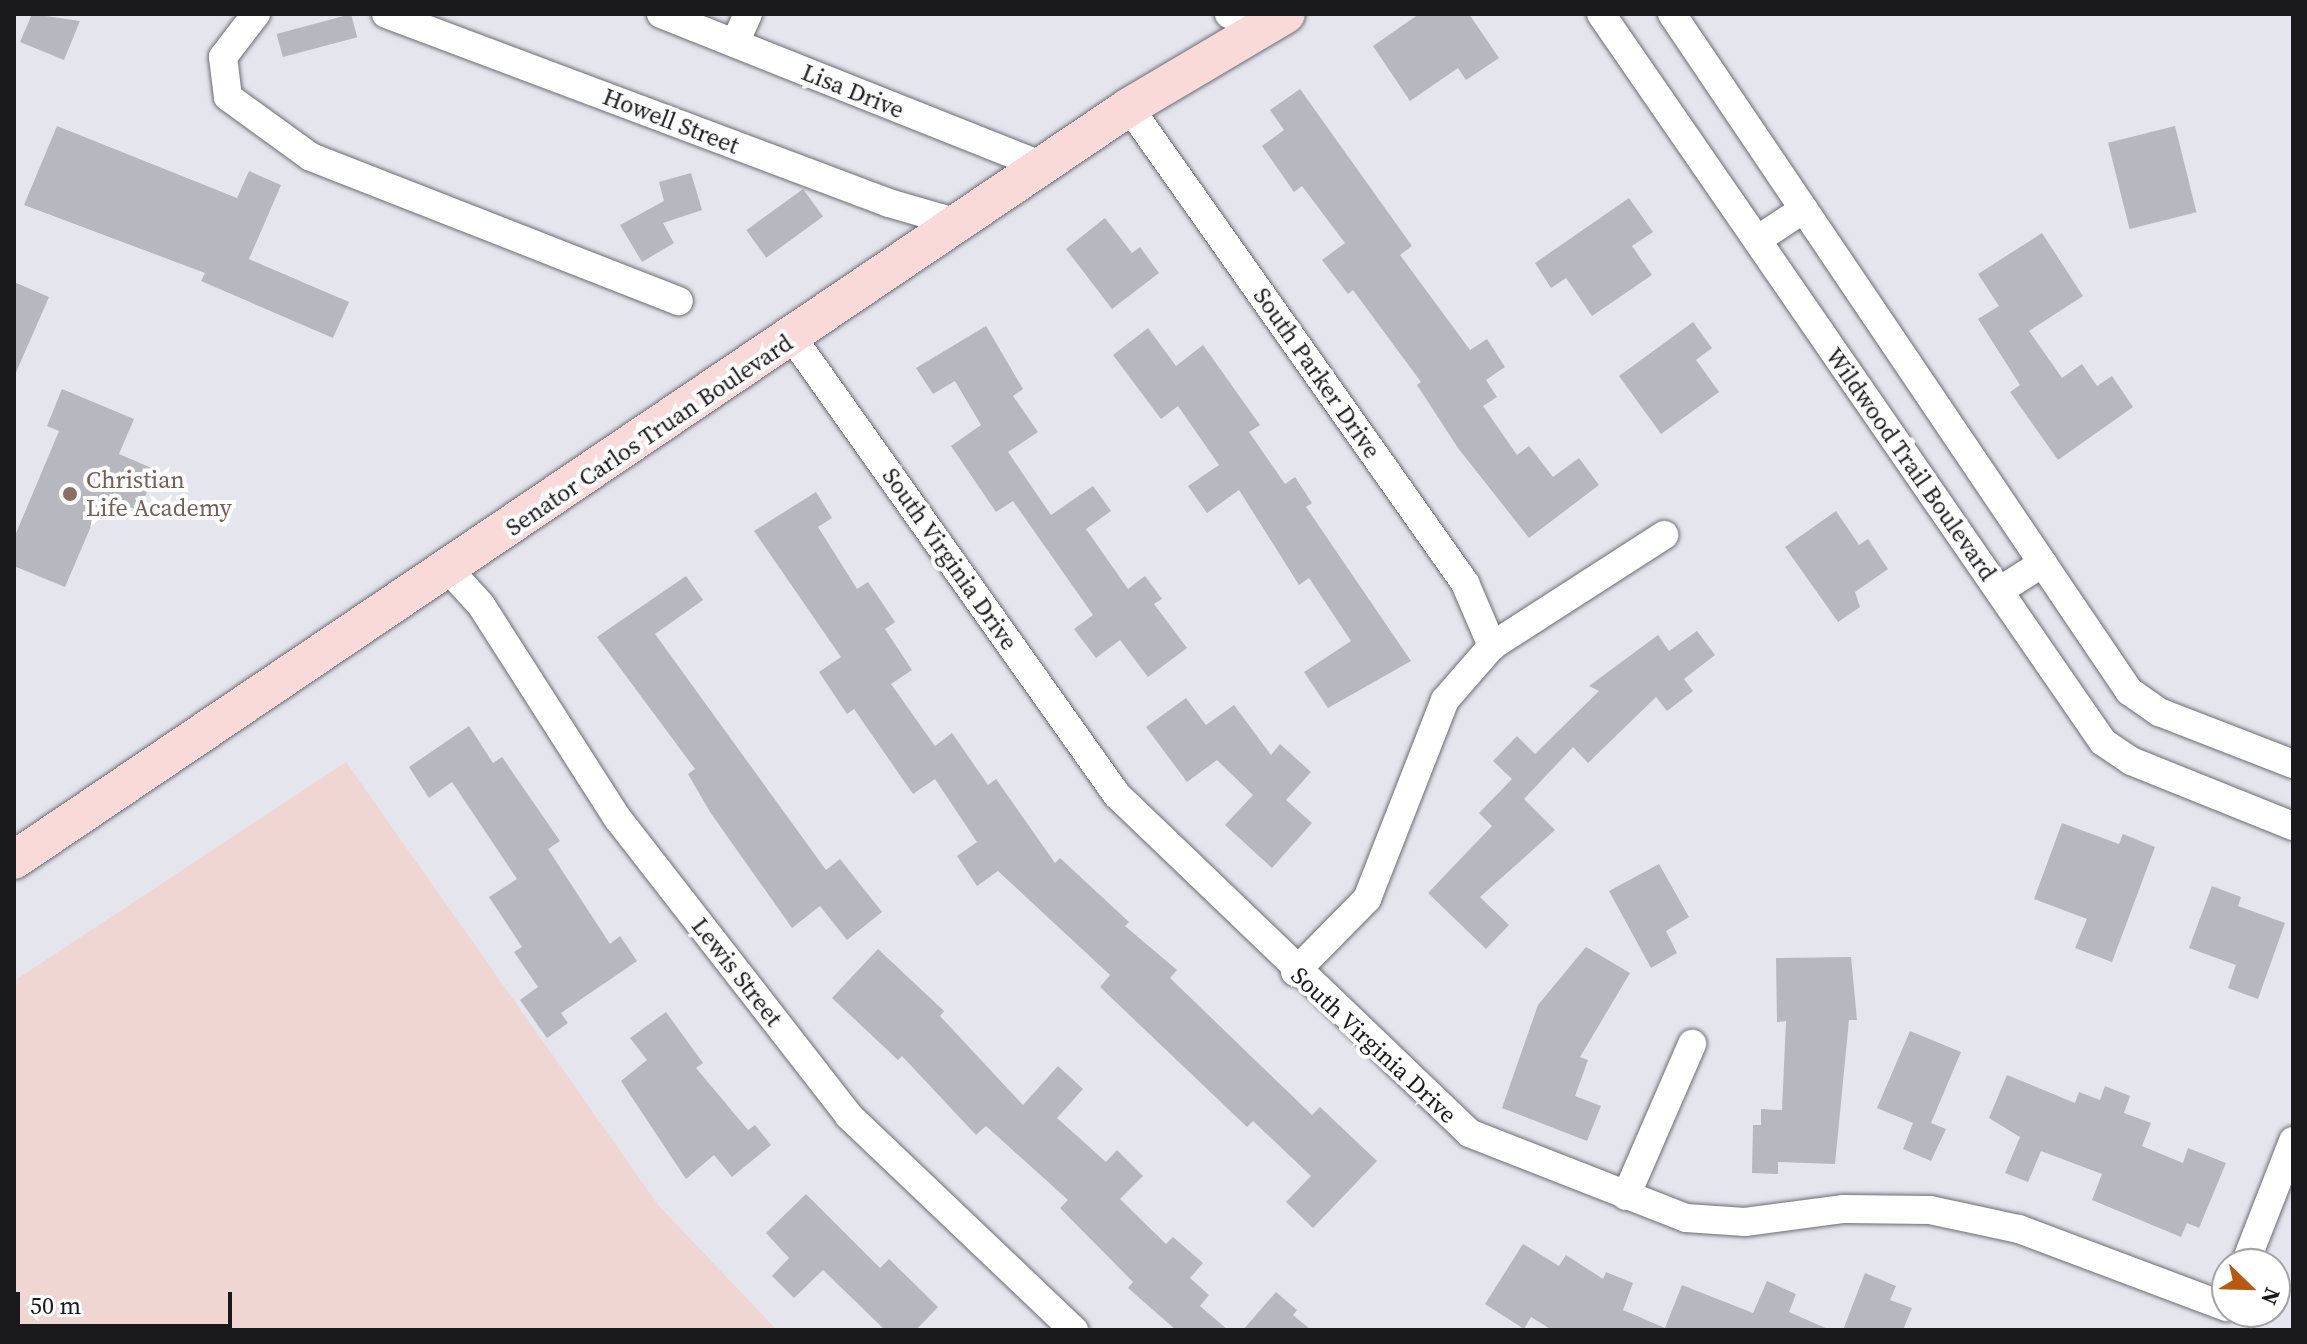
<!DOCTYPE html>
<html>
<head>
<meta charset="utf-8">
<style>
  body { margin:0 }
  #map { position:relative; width:2307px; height:1344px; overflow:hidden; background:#e5e5ee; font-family:"Source Serif 4",serif }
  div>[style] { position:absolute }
  .commercial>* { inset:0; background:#f0d6d2 }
  .building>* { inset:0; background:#b7b7bf; transform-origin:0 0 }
  .roads { filter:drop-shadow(0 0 2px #6c6c73) drop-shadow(0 0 2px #6c6c73) }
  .minor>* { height:28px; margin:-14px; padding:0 14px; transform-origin:14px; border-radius:14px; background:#fff }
  .secondary>* { height:38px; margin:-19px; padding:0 19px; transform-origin:19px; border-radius:19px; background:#f9dad9 }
  .dots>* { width:22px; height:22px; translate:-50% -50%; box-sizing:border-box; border:4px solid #fff; border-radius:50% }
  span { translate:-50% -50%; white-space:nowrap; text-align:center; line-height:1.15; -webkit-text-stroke:8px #fff; paint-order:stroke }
  .street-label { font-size:24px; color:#1a1a1d }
  .education-label { font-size:24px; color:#785e54 }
  .left { translate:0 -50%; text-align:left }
  .frame { position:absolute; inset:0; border:16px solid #1a1a1d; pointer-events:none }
  .north { position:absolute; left:2211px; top:1248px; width:80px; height:80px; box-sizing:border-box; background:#fff; border:2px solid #a3a3a5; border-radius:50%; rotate:113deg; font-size:22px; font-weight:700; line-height:32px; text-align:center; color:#1a1a1d }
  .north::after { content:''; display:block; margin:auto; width:28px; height:36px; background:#b85912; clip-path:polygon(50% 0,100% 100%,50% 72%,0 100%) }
  .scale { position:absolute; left:16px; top:1292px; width:216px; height:36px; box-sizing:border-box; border:4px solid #1a1a1d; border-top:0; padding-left:10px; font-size:24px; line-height:28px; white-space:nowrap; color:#1a1a1d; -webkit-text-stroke:6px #fff; paint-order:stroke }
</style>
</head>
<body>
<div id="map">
  <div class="commercial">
    <i style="clip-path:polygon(346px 762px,659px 1206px,777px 1330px,14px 1330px,14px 981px)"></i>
  </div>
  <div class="building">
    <i style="clip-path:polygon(32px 14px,80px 21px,64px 60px,20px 42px)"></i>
    <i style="left:351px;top:14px;width:24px;height:77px;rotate:75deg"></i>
    <i style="clip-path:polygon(1419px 14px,1469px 14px,1499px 58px,1466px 80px,1458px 68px,1410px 101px,1373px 46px)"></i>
    <i style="clip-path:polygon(1300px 89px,1412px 246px,1400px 255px,1470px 350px,1487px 339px,1505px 367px,1486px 380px,1497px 397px,1483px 406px,1517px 455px,1529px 446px,1553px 477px,1579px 458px,1599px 485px,1529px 538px,1458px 448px,1417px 385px,1421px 382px,1353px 290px,1348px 294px,1322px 260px,1345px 243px,1302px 186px,1294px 192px,1262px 146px,1284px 130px,1270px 110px)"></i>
    <i style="clip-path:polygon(57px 126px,237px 198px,249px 171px,281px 185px,249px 259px,349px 302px,333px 338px,201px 281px,205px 273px,24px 205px)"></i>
    <i style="left:2175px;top:126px;width:89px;height:69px;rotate:76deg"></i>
    <i style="clip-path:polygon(691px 173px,702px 210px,663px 223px,674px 243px,642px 262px,620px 225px,664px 201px,659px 182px)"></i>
    <i style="left:803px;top:189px;width:34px;height:70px;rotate:54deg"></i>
    <i style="clip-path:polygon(1629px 198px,1653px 232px,1632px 246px,1652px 275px,1592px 316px,1566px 278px,1551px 288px,1535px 263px)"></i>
    <i style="clip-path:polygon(1105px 218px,1132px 253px,1140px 247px,1159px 273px,1112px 309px,1066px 249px)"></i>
    <i style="clip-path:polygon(2042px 233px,2083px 296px,2029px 331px,2062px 378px,2082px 364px,2097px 386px,2112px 376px,2133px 407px,2058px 460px,2010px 392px,2020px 385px,1978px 319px,1999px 306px,1978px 274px)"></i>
    <i style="clip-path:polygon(14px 282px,49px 297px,14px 377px)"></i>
    <i style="clip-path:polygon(1693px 322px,1712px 348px,1696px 360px,1719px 392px,1661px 434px,1619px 376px)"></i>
    <i style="clip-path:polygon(986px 326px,1023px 389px,1013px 396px,1038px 432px,1008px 452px,1051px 515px,1093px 486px,1111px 511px,1086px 529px,1128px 589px,1145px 576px,1162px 599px,1154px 604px,1187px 648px,1148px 677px,1120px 640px,1096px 658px,1074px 629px,1093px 615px,1013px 501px,996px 512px,951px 446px,981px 425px,955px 381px,933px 394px,916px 368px)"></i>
    <i style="clip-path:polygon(1148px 328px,1176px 366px,1203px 345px,1260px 425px,1249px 432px,1285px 484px,1295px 477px,1312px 503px,1306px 507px,1411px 661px,1328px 708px,1304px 672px,1351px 641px,1309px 578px,1299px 585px,1239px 490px,1207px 513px,1188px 486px,1219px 465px,1178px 406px,1161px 419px,1113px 355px)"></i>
    <i style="clip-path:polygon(62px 389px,134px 419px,119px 454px,156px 470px,139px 511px,104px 496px,65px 587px,14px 566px,14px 538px,59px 431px,47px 426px)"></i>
    <i style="clip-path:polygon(816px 492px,832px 518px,818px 527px,857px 589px,868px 582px,895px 622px,885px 629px,912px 670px,891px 684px,935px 746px,952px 733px,988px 785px,996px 779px,1055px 863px,1060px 858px,1129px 922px,1125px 926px,1177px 970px,1170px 978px,1312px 1115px,1320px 1107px,1377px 1161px,1313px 1228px,1286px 1202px,1311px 1176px,1253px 1121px,1247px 1127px,1100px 987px,1110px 975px,998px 871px,977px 886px,957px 856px,977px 842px,935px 779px,913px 794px,854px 709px,847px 714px,819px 672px,841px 657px,754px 531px)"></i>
    <i style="clip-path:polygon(1836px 511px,1859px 545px,1868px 539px,1888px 569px,1855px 592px,1860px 607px,1838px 622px,1785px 547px)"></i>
    <i style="clip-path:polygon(686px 576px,703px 600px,655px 634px,826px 870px,840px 859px,882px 912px,847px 940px,820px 906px,792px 928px,710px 812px,688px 774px,695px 769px,597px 637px)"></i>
    <i style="clip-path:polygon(1697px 631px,1715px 655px,1684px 679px,1693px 691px,1667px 711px,1656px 697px,1588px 763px,1573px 747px,1524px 799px,1555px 830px,1480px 897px,1509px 925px,1486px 949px,1428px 893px,1492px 826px,1479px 813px,1512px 779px,1493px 761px,1517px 736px,1535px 754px,1599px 691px,1589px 686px,1658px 635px,1669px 651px)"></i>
    <i style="clip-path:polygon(1186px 698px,1206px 725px,1234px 705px,1271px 755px,1280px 744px,1311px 772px,1286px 800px,1312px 823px,1272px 868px,1225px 825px,1253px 795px,1217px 760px,1187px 782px,1146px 727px)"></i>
    <i style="clip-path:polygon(469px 726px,493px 763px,502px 757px,560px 841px,548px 849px,610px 944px,620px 936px,637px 961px,561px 1013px,568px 1023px,547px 1038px,520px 1000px,538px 987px,514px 952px,522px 947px,489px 897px,517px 879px,452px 782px,429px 798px,409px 767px)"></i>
    <i style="clip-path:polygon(2062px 823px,2119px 844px,2123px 834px,2155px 847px,2112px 962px,2075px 948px,2087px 919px,2034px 899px)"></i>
    <i style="clip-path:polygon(1659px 864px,1689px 917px,1666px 931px,1677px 953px,1651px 968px,1609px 891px)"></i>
    <i style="clip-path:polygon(2212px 886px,2241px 897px,2238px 906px,2285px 923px,2258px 999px,2228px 988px,2236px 965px,2189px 948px)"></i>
    <i style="clip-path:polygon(1586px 947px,1630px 973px,1580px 1057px,1588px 1060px,1575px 1096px,1601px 1106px,1587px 1141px,1502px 1108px,1538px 1005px)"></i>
    <i style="clip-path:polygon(878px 949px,944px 1011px,940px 1016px,1023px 1105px,1058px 1066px,1083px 1089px,1057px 1118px,1106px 1162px,1117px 1150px,1143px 1176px,1120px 1199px,1166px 1244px,1173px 1237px,1203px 1263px,1190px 1278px,1209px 1295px,1200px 1306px,1228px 1330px,1176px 1330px,1128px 1288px,1133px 1282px,1060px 1208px,1068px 1200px,986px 1126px,976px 1135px,902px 1056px,898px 1060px,832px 998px)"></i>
    <i style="clip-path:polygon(1851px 957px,1857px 1020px,1849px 1020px,1835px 1164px,1778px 1162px,1778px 1174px,1752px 1173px,1753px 1125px,1761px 1125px,1761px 1109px,1782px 1110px,1786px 1021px,1777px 1022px,1776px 958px)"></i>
    <i style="clip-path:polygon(666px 1012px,703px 1063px,696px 1068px,748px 1130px,755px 1125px,771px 1145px,732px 1177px,714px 1155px,686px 1179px,621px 1081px,647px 1060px,630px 1038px)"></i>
    <i style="clip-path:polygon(1910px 1031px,1961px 1052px,1931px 1123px,1946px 1129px,1931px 1161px,1903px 1149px,1913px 1123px,1877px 1108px)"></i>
    <i style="clip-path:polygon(2007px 1075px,2075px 1103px,2079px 1092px,2100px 1100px,2105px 1086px,2130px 1096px,2124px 1113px,2151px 1123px,2142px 1146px,2183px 1163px,2188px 1148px,2226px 1163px,2199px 1228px,2187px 1223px,2181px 1237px,2092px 1200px,2102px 1174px,2041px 1151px,2028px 1182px,2005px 1173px,2020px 1137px,1989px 1118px)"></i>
    <i style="clip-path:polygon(806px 1194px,880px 1268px,889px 1259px,938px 1307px,916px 1330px,885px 1330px,823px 1270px,794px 1298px,772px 1276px,789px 1258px,766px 1233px)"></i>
    <i style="clip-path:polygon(1523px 1244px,1559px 1266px,1566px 1255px,1603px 1279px,1606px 1272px,1633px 1283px,1623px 1310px,1665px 1328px,1682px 1285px,1753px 1313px,1767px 1281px,1796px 1294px,1789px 1312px,1830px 1330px,1552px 1330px,1531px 1317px,1524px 1329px,1485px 1304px)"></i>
    <i style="clip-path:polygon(1865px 1273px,1896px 1286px,1890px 1300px,1912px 1308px,1903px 1330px,1843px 1330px)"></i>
    <i style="clip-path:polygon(1276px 1292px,1297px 1310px,1293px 1315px,1311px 1330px,1243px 1330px)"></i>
  </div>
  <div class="roads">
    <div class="minor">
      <i style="left:256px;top:14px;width:54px;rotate:127.5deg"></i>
      <i style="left:223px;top:57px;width:40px;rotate:82.9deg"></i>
      <i style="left:228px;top:97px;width:102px;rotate:35.9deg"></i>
      <i style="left:311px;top:157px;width:395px;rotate:21.4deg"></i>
      <i style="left:386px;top:14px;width:537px;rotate:20.59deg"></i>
      <i style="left:889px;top:203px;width:72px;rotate:16.2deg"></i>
      <i style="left:661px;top:14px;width:413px;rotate:21.7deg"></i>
      <i style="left:1229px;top:14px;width:38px;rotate:23deg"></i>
      <i style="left:1601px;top:14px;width:884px;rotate:55.41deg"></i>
      <i style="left:2103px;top:742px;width:34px;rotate:34deg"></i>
      <i style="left:2131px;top:761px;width:175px;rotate:21.9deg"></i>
      <i style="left:1672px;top:14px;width:817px;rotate:55.98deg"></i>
      <i style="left:2129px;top:691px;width:37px;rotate:35deg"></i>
      <i style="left:2159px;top:712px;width:144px;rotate:21.2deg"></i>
      <i style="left:735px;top:43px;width:32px;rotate:-66deg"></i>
      <i style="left:1129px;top:107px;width:583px;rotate:54.78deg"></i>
      <i style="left:1465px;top:583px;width:69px;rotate:66.8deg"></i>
      <i style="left:1757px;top:240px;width:56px;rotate:-33.4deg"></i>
      <i style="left:792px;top:337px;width:562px;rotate:54.64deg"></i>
      <i style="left:1117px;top:795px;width:488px;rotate:43.8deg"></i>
      <i style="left:1469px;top:1133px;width:233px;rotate:21.4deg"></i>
      <i style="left:1686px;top:1218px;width:59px;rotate:3.9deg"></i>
      <i style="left:1745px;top:1222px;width:100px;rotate:-7.5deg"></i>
      <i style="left:1844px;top:1209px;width:86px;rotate:0.7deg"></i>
      <i style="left:1930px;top:1210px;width:91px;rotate:12.1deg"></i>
      <i style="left:2019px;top:1229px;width:222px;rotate:20.6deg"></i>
      <i style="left:450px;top:571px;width:46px;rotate:47.6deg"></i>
      <i style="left:481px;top:605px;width:254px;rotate:57.4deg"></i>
      <i style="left:618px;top:819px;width:376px;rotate:52.1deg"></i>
      <i style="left:849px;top:1116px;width:311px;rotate:43.6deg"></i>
      <i style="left:1999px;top:591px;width:52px;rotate:-32.5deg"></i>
      <i style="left:1295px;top:972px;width:103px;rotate:-45.4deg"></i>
      <i style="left:1367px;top:899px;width:214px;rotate:-68.6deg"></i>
      <i style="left:1445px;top:700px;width:72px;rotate:-49deg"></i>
      <i style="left:1492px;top:646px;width:205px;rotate:-32.8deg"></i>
      <i style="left:1626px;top:1196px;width:166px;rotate:-66.5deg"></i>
      <i style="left:2245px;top:1264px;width:132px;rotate:-68.7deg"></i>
    </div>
    <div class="secondary">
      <i style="left:14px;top:860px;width:1345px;rotate:-34.03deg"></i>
      <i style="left:1129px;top:107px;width:182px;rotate:-30.6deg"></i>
    </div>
  </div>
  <div class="dots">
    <i style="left:70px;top:494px;background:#8d6e63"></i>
  </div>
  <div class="street-label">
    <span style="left:853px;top:91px;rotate:22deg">Lisa Drive</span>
    <span style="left:671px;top:121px;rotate:21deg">Howell Street</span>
    <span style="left:1317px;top:373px;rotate:55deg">South Parker Drive</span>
    <span style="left:649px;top:435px;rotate:-34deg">Senator Carlos Truan Boulevard</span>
    <span style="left:1911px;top:464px;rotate:55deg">Wildwood Trail Boulevard</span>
    <span style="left:950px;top:559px;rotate:55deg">South Virginia Drive</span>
    <span style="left:737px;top:972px;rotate:52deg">Lewis Street</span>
    <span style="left:1374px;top:1045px;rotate:43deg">South Virginia Drive</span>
  </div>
  <div class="education-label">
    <span class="left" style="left:86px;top:494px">Christian<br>Life Academy</span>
  </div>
  <div class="frame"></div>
  <div class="north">N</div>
  <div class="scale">50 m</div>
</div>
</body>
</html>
